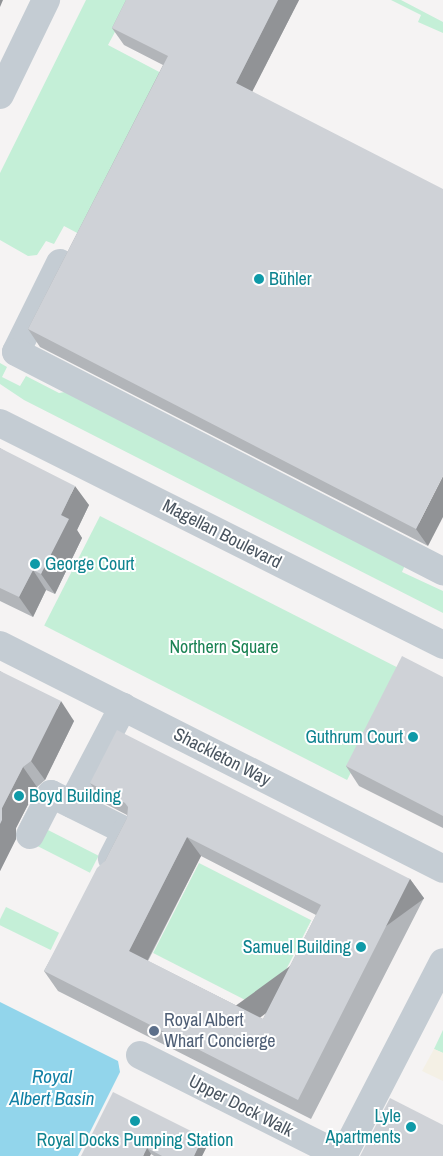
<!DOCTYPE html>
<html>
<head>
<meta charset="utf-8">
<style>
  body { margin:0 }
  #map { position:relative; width:443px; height:1156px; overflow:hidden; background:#f5f3f3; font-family:"Archivo Narrow",sans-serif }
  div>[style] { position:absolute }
  .green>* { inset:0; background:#c4efd7; transform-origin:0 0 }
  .sand>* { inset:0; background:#f4f0e5 }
  .water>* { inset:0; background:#92d5eb }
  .minor>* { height:28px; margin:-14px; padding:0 14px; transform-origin:14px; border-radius:14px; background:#c4ccd3 }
  .wall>* { inset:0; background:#b2b5b9 }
  .shaded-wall>* { inset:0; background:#919396; transform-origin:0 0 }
  .building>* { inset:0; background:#cfd2d7 }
  .dots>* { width:14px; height:14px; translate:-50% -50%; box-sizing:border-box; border:2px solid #fff; border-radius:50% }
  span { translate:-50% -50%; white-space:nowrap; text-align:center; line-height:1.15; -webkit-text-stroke:4px #fff; paint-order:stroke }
  .culture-label { font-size:18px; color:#0d838f }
  .left { translate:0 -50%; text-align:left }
  .right { translate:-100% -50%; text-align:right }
  .street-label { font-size:18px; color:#4a5560 }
  .park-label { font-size:18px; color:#1a8253 }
  .service-label { font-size:18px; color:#4e5e75 }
  .water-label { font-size:19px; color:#1080a5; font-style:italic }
</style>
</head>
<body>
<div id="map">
  <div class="green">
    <i style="clip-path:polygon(86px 0,132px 0,108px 45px,165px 75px,81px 235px,64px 226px,54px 244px,46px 241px,37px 255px,28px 256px,0 240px,0 173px)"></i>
    <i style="clip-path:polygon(391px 0,401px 0,443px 22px,443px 33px,418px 22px,421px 15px)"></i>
    <i style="clip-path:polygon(0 363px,7px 367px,2px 377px,20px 386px,26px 376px,59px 393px,65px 392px,405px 565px,402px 572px,443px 591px,443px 613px,24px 400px,0 384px)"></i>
    <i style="left:100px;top:516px;width:340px;height:123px;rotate:27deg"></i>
    <i style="left:46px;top:829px;width:59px;height:19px;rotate:27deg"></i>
    <i style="left:199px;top:863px;width:126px;height:101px;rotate:27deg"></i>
    <i style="left:6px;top:907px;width:59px;height:19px;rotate:26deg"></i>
    <i style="clip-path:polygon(443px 1030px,443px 1053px,434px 1049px)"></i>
  </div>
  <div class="sand">
    <i style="clip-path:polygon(434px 1049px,443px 1053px,443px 1081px,422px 1071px)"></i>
  </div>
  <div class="water">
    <i style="clip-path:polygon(0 1002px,118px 1061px,120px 1072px,78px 1156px,0 1156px)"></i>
  </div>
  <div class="minor">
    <i style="left:0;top:95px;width:106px;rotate:-64.2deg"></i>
    <i style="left:60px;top:263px;width:99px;rotate:116.3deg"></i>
    <i style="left:16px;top:352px;width:480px;rotate:27.2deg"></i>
    <i style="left:0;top:423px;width:496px;rotate:26.6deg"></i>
    <i style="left:0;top:645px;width:496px;rotate:26.8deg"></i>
    <i style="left:72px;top:804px;width:110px;rotate:-62.3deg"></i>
    <i style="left:30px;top:835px;width:46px;rotate:-62.9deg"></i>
    <i style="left:51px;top:794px;width:84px;rotate:26.3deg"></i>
    <i style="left:126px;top:831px;width:31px;rotate:117deg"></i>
    <i style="left:140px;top:1055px;width:226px;rotate:26.6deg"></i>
    <i style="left:343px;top:1156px;width:218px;rotate:-62.7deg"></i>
  </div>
  <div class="wall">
    <i style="clip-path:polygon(126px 0,299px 0,252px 91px,428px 546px,40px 347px,28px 329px,163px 65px,124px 45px,112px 28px)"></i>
    <i style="clip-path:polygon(0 448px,89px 505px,77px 530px,82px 538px,55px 594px,46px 590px,33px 617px,0 601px)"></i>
    <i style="clip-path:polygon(0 671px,74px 721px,45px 780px,37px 787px,16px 828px,16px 839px,0 871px)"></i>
    <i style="clip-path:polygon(443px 677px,443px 828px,359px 786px,346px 766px)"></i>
    <i style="clip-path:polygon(evenodd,90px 783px,410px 879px,424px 898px,311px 1119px,58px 991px,44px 971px,105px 861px,127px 818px,127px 815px,104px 803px,90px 783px,201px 856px,316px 915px,263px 1019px,148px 961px,201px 856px)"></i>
    <i style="clip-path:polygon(203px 1137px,208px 1144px,202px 1156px,154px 1156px,151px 1154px,81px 1156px)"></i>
  </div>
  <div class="shaded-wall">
    <i style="clip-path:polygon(0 0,3px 0,0 7px)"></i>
    <i style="clip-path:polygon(278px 0,299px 0,248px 100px,236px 83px)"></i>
    <i style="clip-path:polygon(443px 476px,443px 517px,428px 546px,416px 529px)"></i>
    <i style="clip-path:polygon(75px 486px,89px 505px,77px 530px,82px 538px,55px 594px,41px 574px,61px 515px)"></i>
    <i style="clip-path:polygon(33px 570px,46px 590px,33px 617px,19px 597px)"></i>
    <i style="clip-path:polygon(61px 701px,74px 721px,45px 780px,31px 761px)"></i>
    <i style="clip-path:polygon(23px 767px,37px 787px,16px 828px,16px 839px,0 871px,0 824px,2px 808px)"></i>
    <i style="clip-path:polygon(187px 837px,201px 856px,142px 971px,129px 951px)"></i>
    <i style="left:410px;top:879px;width:24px;height:248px;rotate:54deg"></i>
    <i style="clip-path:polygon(203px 1137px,208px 1144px,202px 1156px,194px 1156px)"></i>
    <i style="clip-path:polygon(147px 1148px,151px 1154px,150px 1156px,143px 1156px)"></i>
  </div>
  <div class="building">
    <i style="clip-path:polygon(126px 0,278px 0,236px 83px,443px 189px,443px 476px,416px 529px,28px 329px,168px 56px,112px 28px)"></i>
    <i style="clip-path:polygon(0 448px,75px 486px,61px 515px,69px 519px,41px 574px,33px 570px,19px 597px,0 588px)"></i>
    <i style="clip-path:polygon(402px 656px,443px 677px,443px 816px,346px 766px)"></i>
    <i style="clip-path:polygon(0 671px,61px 701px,31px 761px,23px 767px,2px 808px,2px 820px,0 824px)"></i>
    <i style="clip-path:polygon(evenodd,117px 730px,410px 879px,298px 1100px,44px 971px,97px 868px,105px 861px,127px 818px,128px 807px,125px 803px,90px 783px,117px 730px,187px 837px,321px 905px,263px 1019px,129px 951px,187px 837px)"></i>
    <i style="clip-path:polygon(113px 1092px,203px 1137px,194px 1156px,162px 1156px,147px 1148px,143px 1156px,81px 1156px)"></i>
    <i style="clip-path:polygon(390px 1098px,443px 1125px,443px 1156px,360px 1156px)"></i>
  </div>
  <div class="dots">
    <i style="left:259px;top:279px;background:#0f9aa8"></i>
    <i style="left:35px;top:564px;background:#0f9aa8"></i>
    <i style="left:413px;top:737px;background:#0f9aa8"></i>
    <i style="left:19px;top:796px;background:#0f9aa8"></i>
    <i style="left:361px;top:947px;background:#0f9aa8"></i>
    <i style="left:154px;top:1031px;background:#5c6f8a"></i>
    <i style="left:135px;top:1121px;background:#0f9aa8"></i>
    <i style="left:411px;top:1127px;background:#0f9aa8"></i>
  </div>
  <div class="culture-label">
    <span class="left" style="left:269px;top:279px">Bühler</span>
    <span class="left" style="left:45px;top:564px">George Court</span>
    <span class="right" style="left:403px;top:737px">Guthrum Court</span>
    <span class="left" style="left:29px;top:796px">Boyd Building</span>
    <span class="right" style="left:351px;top:947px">Samuel Building</span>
    <span class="right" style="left:401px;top:1127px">Lyle<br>Apartments</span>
    <span style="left:135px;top:1140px">Royal Docks Pumping Station</span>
  </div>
  <div class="street-label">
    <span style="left:222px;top:534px;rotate:27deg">Magellan Boulevard</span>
    <span style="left:222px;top:757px;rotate:27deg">Shackleton Way</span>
    <span style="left:241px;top:1106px;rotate:27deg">Upper Dock Walk</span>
  </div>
  <div class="park-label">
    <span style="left:224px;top:647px">Northern Square</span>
  </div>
  <div class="service-label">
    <span class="left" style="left:164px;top:1031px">Royal Albert<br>Wharf Concierge</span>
  </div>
  <div class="water-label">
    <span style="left:52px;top:1088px">Royal<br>Albert Basin</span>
  </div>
</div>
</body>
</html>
